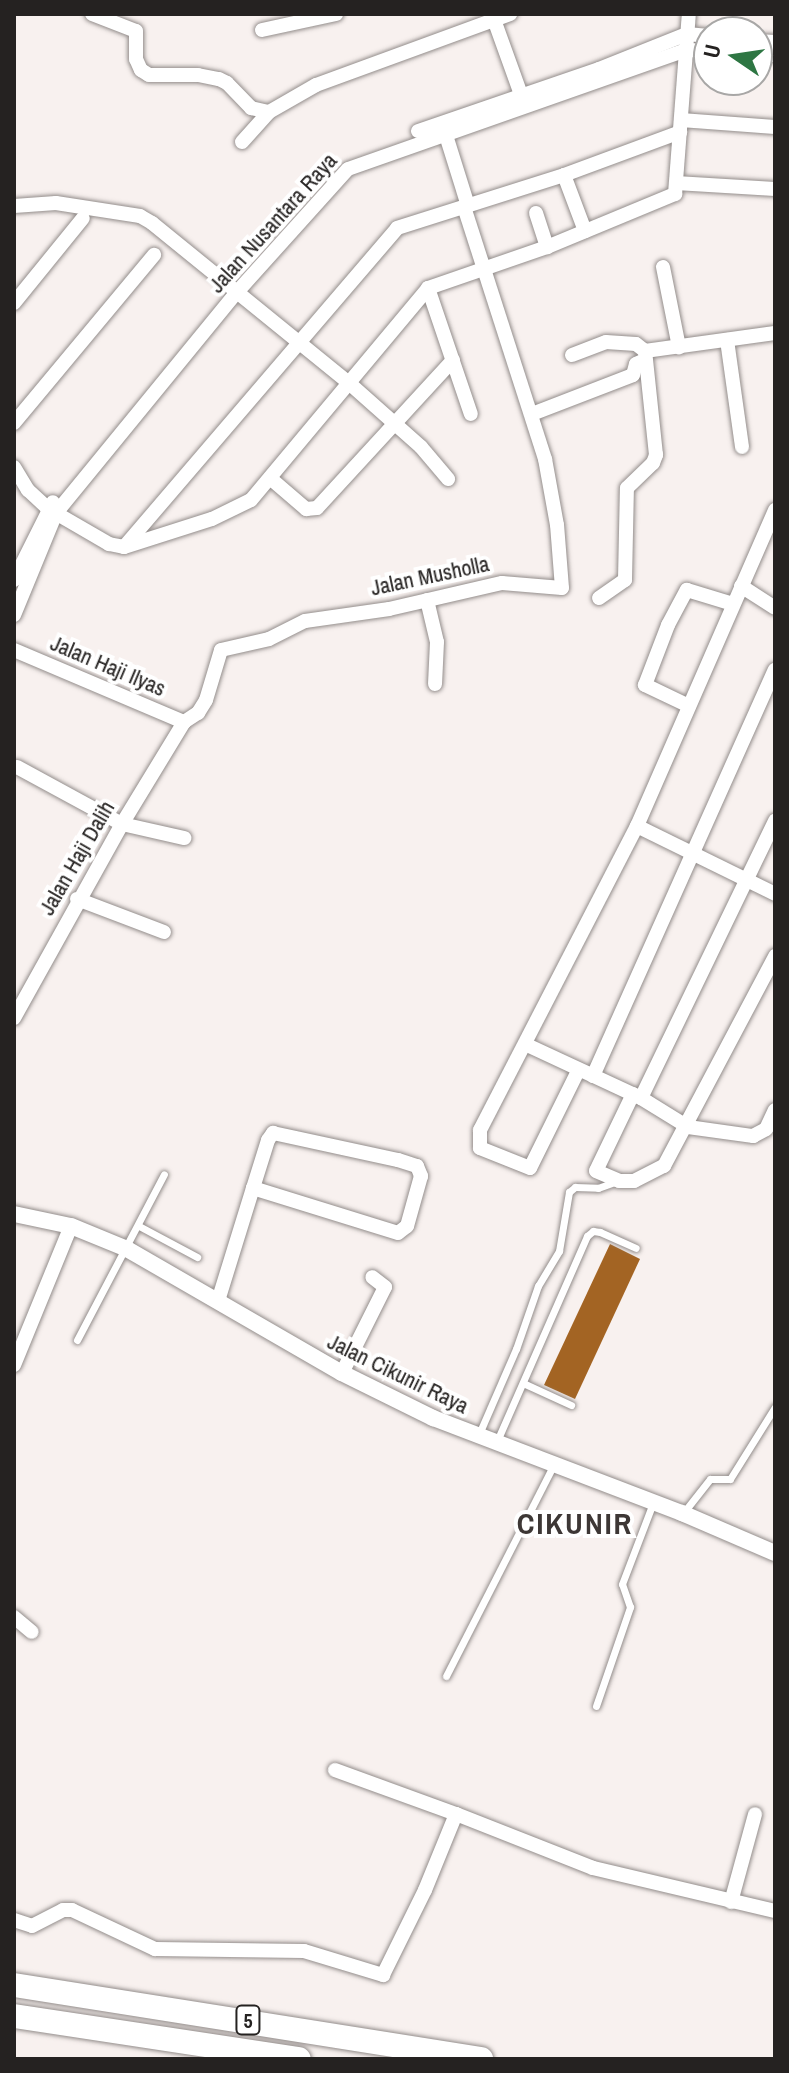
<!DOCTYPE html>
<style>
body{margin:0}
#map{position:relative;width:789px;height:2073px;overflow:hidden;background:#f8f1ef;font-family:"Archivo Narrow",sans-serif}
div>[style]{position:absolute}
[style*='--x']{left:calc(var(--x)*1px);top:calc(var(--y)*1px);width:calc(var(--w)*1px);rotate:calc(var(--a)*1deg)}
.building>*{inset:0;background:#a36423}
.roads{filter:drop-shadow(0 0 2px #938d8b) drop-shadow(0 0 2px #938d8b)}
.service>*{height:7px;margin:-3.5px;padding:0 3.5px;transform-origin:3.5px;border-radius:3.5px;background:#fff}
.minor>*{height:14px;margin:-7px;padding:0 7px;transform-origin:7px;border-radius:7px;background:#fff}
.tertiary>*{height:16px;margin:-8px;padding:0 8px;transform-origin:8px;border-radius:8px;background:#fff}
.motorway>*{height:24px;margin:-12px;padding:0 12px;transform-origin:12px;border-radius:12px;background:#fff}
span{translate:-50% -50%;white-space:nowrap;text-align:center;line-height:1.15;-webkit-text-stroke:8px #fff;paint-order:stroke}
.shield-label span{padding:2px 6px;background:#fff;border:2px solid;border-radius:6px;-webkit-text-stroke-width:0}
.shield-label{font-size:20px;color:#252221;font-weight:700}
.street-label{font-size:22px;color:#252221}
.district-label{font-size:30px;color:#3d3735;font-weight:700;letter-spacing:2px}
.frame{position:absolute;inset:0;border:16px solid #252221;pointer-events:none}
.north{position:absolute;left:693px;top:16px;width:80px;height:80px;box-sizing:border-box;background:#fff;border:2px solid #a8a7a6;border-radius:50%;rotate:283deg;font-size:22px;font-weight:700;line-height:32px;text-align:center;color:#252221}
.north::after{content:'';display:block;margin:auto;width:28px;height:36px;background:#2e7643;clip-path:polygon(50% 0,100% 100%,50% 72%,0 100%)}
</style>
<div id="map">
<div class="building">
<div style="clip-path:polygon(610px 1244px,640px 1259px,575px 1399px,544px 1385px)"></div>
</div>
<div class="roads">
<div class="service">
<div style="--x:139;--y:1226;--w:66;--a:28.1"></div>
<div style="--x:77;--y:1340;--w:187;--a:-62.3"></div>
<div style="--x:523;--y:1383;--w:53;--a:24.6"></div>
<div style="--x:479;--y:1434;--w:93;--a:-66.5"></div>
<div style="--x:516;--y:1349;--w:67;--a:-70.8"></div>
<div style="--x:538;--y:1286;--w:41;--a:-59"></div>
<div style="--x:559;--y:1251;--w:60;--a:-80.4"></div>
<div style="--x:569;--y:1192;--w:8;--a:-40"></div>
<div style="--x:575;--y:1187;--w:23;--a:2"></div>
<div style="--x:598;--y:1188;--w:20;--a:-20"></div>
<div style="--x:497;--y:1441;--w:224;--a:-66.3"></div>
<div style="--x:587;--y:1236;--w:8;--a:-40"></div>
<div style="--x:593;--y:1231;--w:7;--a:8"></div>
<div style="--x:600;--y:1232;--w:39;--a:24"></div>
<div style="--x:684;--y:1512;--w:42;--a:-51.8"></div>
<div style="--x:710;--y:1479;--w:20;--a:0"></div>
<div style="--x:730;--y:1479;--w:85;--a:-58"></div>
<div style="--x:446;--y:1676;--w:236;--a:-63"></div>
<div style="--x:596;--y:1706;--w:105;--a:-71"></div>
<div style="--x:630;--y:1607;--w:24;--a:-109"></div>
<div style="--x:622;--y:1584;--w:87;--a:-69.1"></div>
</div>
<div class="minor">
<div style="--x:92;--y:14;--w:47;--a:21.1"></div>
<div style="--x:136;--y:31;--w:28;--a:90"></div>
<div style="--x:136;--y:59;--w:12;--a:66"></div>
<div style="--x:141;--y:70;--w:9;--a:32"></div>
<div style="--x:149;--y:75;--w:49;--a:0"></div>
<div style="--x:198;--y:75;--w:21;--a:11"></div>
<div style="--x:219;--y:79;--w:9;--a:27"></div>
<div style="--x:227;--y:83;--w:35;--a:46"></div>
<div style="--x:251;--y:108;--w:18;--a:13"></div>
<div style="--x:492;--y:14;--w:91;--a:70.2"></div>
<div style="--x:262;--y:30;--w:76;--a:-12.2"></div>
<div style="--x:757;--y:41;--w:18;--a:3"></div>
<div style="--x:757;--y:54;--w:18;--a:3"></div>
<div style="--x:681;--y:120;--w:94;--a:4.3"></div>
<div style="--x:418;--y:131;--w:191;--a:-18.9"></div>
<div style="--x:599;--y:69;--w:95;--a:-21.7"></div>
<div style="--x:687;--y:34;--w:22;--a:5"></div>
<div style="--x:445;--y:132;--w:77;--a:72.7"></div>
<div style="--x:242;--y:142;--w:40;--a:-48"></div>
<div style="--x:269;--y:112;--w:54;--a:-29.9"></div>
<div style="--x:316;--y:85;--w:207;--a:-20.1"></div>
<div style="--x:564;--y:175;--w:60;--a:69.4"></div>
<div style="--x:676;--y:183;--w:99;--a:3.5"></div>
<div style="--x:14;--y:206;--w:42;--a:-4.1"></div>
<div style="--x:56;--y:203;--w:85;--a:8.8"></div>
<div style="--x:140;--y:216;--w:14;--a:30"></div>
<div style="--x:152;--y:223;--w:254;--a:39.1"></div>
<div style="--x:349;--y:383;--w:96;--a:41.6"></div>
<div style="--x:421;--y:447;--w:42;--a:49.8"></div>
<div style="--x:536;--y:213;--w:36;--a:72"></div>
<div style="--x:663;--y:267;--w:82;--a:78.7"></div>
<div style="--x:428;--y:288;--w:133;--a:71.2"></div>
<div style="--x:14;--y:303;--w:109;--a:-50.9"></div>
<div style="--x:727;--y:340;--w:108;--a:82"></div>
<div style="--x:572;--y:355;--w:36;--a:-21"></div>
<div style="--x:606;--y:342;--w:30;--a:4"></div>
<div style="--x:636;--y:344;--w:11;--a:38"></div>
<div style="--x:645;--y:351;--w:131;--a:-7.9"></div>
<div style="--x:532;--y:414;--w:108;--a:-21.1"></div>
<div style="--x:633;--y:375;--w:11;--a:-75"></div>
<div style="--x:636;--y:364;--w:10;--a:-24"></div>
<div style="--x:14;--y:423;--w:219;--a:-50.2"></div>
<div style="--x:14;--y:467;--w:27;--a:59"></div>
<div style="--x:28;--y:490;--w:26;--a:43"></div>
<div style="--x:47;--y:508;--w:72;--a:30.1"></div>
<div style="--x:109;--y:544;--w:15;--a:11"></div>
<div style="--x:124;--y:547;--w:92;--a:-17.7"></div>
<div style="--x:212;--y:519;--w:43;--a:-26"></div>
<div style="--x:251;--y:500;--w:276;--a:-50.1"></div>
<div style="--x:428;--y:288;--w:126;--a:-19"></div>
<div style="--x:547;--y:247;--w:139;--a:-22.5"></div>
<div style="--x:675;--y:194;--w:181;--a:-85.6"></div>
<div style="--x:270;--y:478;--w:48;--a:40.7"></div>
<div style="--x:306;--y:509;--w:11;--a:-5"></div>
<div style="--x:317;--y:508;--w:201;--a:-47.4"></div>
<div style="--x:124;--y:547;--w:420;--a:-49.4"></div>
<div style="--x:397;--y:228;--w:175;--a:-17.6"></div>
<div style="--x:564;--y:175;--w:124;--a:-20.3"></div>
<div style="--x:14;--y:580;--w:87;--a:-63.4"></div>
<div style="--x:741;--y:586;--w:40;--a:32.9"></div>
<div style="--x:599;--y:598;--w:32;--a:-35"></div>
<div style="--x:625;--y:580;--w:92;--a:-88.8"></div>
<div style="--x:627;--y:488;--w:36;--a:-44"></div>
<div style="--x:653;--y:463;--w:9;--a:-69"></div>
<div style="--x:656;--y:455;--w:105;--a:-96"></div>
<div style="--x:427;--y:600;--w:43;--a:76.6"></div>
<div style="--x:437;--y:642;--w:42;--a:92.7"></div>
<div style="--x:14;--y:615;--w:110;--a:-67.6"></div>
<div style="--x:56;--y:513;--w:287;--a:-50.7"></div>
<div style="--x:238;--y:291;--w:164;--a:-48"></div>
<div style="--x:348;--y:169;--w:358;--a:-19.4"></div>
<div style="--x:686;--y:50;--w:23;--a:2"></div>
<div style="--x:14;--y:650;--w:185;--a:23"></div>
<div style="--x:689;--y:706;--w:49;--a:-154.5"></div>
<div style="--x:645;--y:685;--w:64;--a:-69"></div>
<div style="--x:668;--y:625;--w:40;--a:-62"></div>
<div style="--x:687;--y:590;--w:48;--a:16.9"></div>
<div style="--x:17;--y:767;--w:119;--a:28.5"></div>
<div style="--x:122;--y:824;--w:64;--a:12.7"></div>
<div style="--x:637;--y:826;--w:154;--a:26.2"></div>
<div style="--x:77;--y:899;--w:93;--a:20.8"></div>
<div style="--x:14;--y:1018;--w:222;--a:-60.9"></div>
<div style="--x:122;--y:824;--w:119;--a:-58.7"></div>
<div style="--x:184;--y:722;--w:17;--a:-33"></div>
<div style="--x:198;--y:713;--w:15;--a:-58"></div>
<div style="--x:206;--y:700;--w:52;--a:-73.3"></div>
<div style="--x:221;--y:650;--w:49;--a:-12.9"></div>
<div style="--x:269;--y:639;--w:40;--a:-26.6"></div>
<div style="--x:305;--y:621;--w:85;--a:-8.1"></div>
<div style="--x:389;--y:609;--w:116;--a:-13"></div>
<div style="--x:502;--y:583;--w:60;--a:4.8"></div>
<div style="--x:562;--y:588;--w:63;--a:-94.5"></div>
<div style="--x:557;--y:525;--w:67;--a:-100.3"></div>
<div style="--x:545;--y:459;--w:265;--a:-107.8"></div>
<div style="--x:527;--y:1045;--w:126;--a:24.9"></div>
<div style="--x:641;--y:1098;--w:55;--a:31.7"></div>
<div style="--x:688;--y:1127;--w:66;--a:7.9"></div>
<div style="--x:753;--y:1136;--w:15;--a:-28"></div>
<div style="--x:766;--y:1129;--w:21;--a:-65"></div>
<div style="--x:578;--y:1071;--w:108;--a:116.3"></div>
<div style="--x:530;--y:1168;--w:54;--a:-158.2"></div>
<div style="--x:480;--y:1148;--w:18;--a:-90"></div>
<div style="--x:480;--y:1130;--w:342;--a:-62.7"></div>
<div style="--x:637;--y:826;--w:345;--a:-66.4"></div>
<div style="--x:593;--y:1076;--w:445;--a:-65.9"></div>
<div style="--x:633;--y:1094;--w:85;--a:115.7"></div>
<div style="--x:596;--y:1171;--w:25;--a:23"></div>
<div style="--x:619;--y:1181;--w:15;--a:0"></div>
<div style="--x:634;--y:1181;--w:34;--a:-27"></div>
<div style="--x:664;--y:1166;--w:238;--a:-62.1"></div>
<div style="--x:641;--y:1098;--w:308;--a:-64.2"></div>
<div style="--x:218;--y:1301;--w:118;--a:-72.8"></div>
<div style="--x:253;--y:1188;--w:50;--a:-72.6"></div>
<div style="--x:268;--y:1140;--w:9;--a:-54"></div>
<div style="--x:273;--y:1133;--w:128;--a:12.2"></div>
<div style="--x:398;--y:1160;--w:20;--a:18"></div>
<div style="--x:417;--y:1166;--w:11;--a:68"></div>
<div style="--x:421;--y:1176;--w:52;--a:105.6"></div>
<div style="--x:407;--y:1226;--w:11;--a:142"></div>
<div style="--x:398;--y:1233;--w:152;--a:-162.8"></div>
<div style="--x:14;--y:1365;--w:150;--a:-67.7"></div>
<div style="--x:342;--y:1373;--w:96;--a:-63.4"></div>
<div style="--x:385;--y:1287;--w:16;--a:-142"></div>
<div style="--x:14;--y:1617;--w:23;--a:40"></div>
<div style="--x:335;--y:1770;--w:129;--a:20"></div>
<div style="--x:731;--y:1902;--w:91;--a:-74.7"></div>
<div style="--x:14;--y:1920;--w:19;--a:18"></div>
<div style="--x:32;--y:1926;--w:35;--a:-27"></div>
<div style="--x:63;--y:1910;--w:9;--a:0"></div>
<div style="--x:72;--y:1910;--w:92;--a:25.2"></div>
<div style="--x:155;--y:1949;--w:149;--a:0.8"></div>
<div style="--x:304;--y:1951;--w:83;--a:16.9"></div>
<div style="--x:383;--y:1975;--w:95;--a:-63.7"></div>
<div style="--x:425;--y:1890;--w:82;--a:-67.8"></div>
<div style="--x:456;--y:1814;--w:147;--a:21.5"></div>
<div style="--x:593;--y:1868;--w:187;--a:13.3"></div>
</div>
<div class="tertiary">
<div style="--x:14;--y:1214;--w:58;--a:11.9"></div>
<div style="--x:71;--y:1226;--w:61;--a:22.3"></div>
<div style="--x:127;--y:1249;--w:248;--a:30"></div>
<div style="--x:342;--y:1373;--w:102;--a:26.3"></div>
<div style="--x:433;--y:1418;--w:267;--a:20.9"></div>
<div style="--x:682;--y:1513;--w:101;--a:23.3"></div>
</div>
<div class="motorway">
<div style="--x:14;--y:1985;--w:473;--a:9"></div>
<div style="--x:14;--y:2016;--w:288;--a:8.6"></div>
</div>
</div>
<div class="shield-label">
<span style="left:248px;top:2020px">5</span>
</div>
<div class="street-label">
<span style="left:273px;top:223px;rotate:-48deg">Jalan Nusantara Raya</span>
<span style="left:430px;top:576px;rotate:-12deg">Jalan Musholla</span>
<span style="left:108px;top:666px;rotate:23deg">Jalan Haji Ilyas</span>
<span style="left:77px;top:858px;rotate:-60deg">Jalan Haji Dalih</span>
<span style="left:398px;top:1374px;rotate:26deg">Jalan Cikunir Raya</span>
</div>
<div class="district-label">
<span style="left:575px;top:1523px">CIKUNIR</span>
</div>
<div class="frame"></div>
<div class="north">U</div>
</div>
